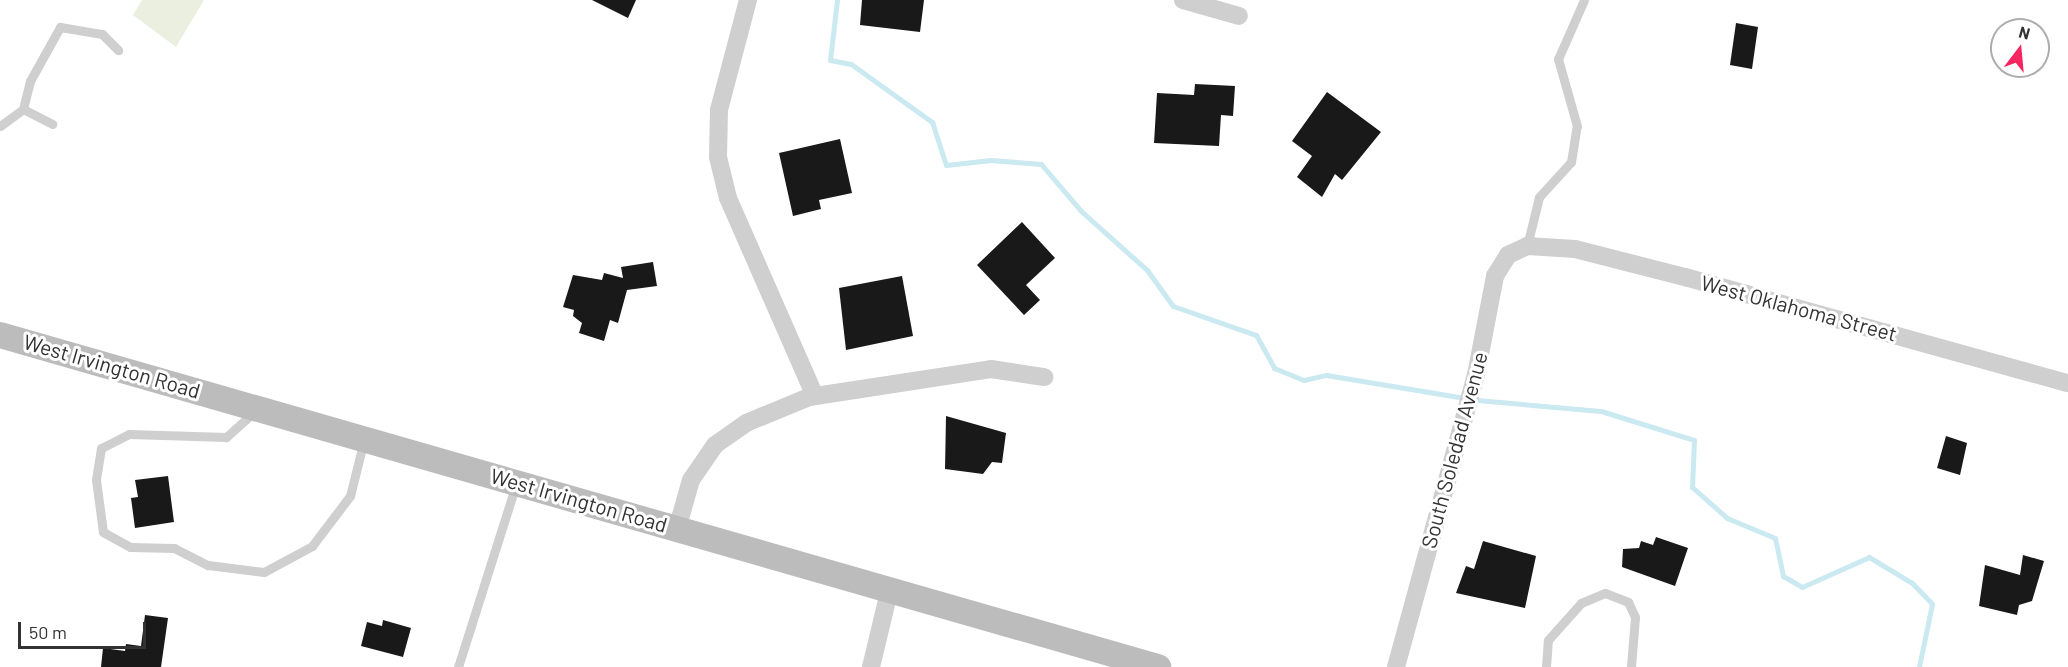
<!DOCTYPE html>
<style>
body{margin:0}
#map{position:relative;width:2068px;height:667px;overflow:hidden;background:#fff;font-family:Barlow,sans-serif}
div>[style]{position:absolute}
[style*='--x']{left:calc(var(--x)*1px);top:calc(var(--y)*1px);width:calc(var(--w)*1px);rotate:calc(var(--a)*1deg)}
.green>*{inset:0;background:#ebefdf}
.stream>*{height:5px;margin:-2.5px;padding:0 2.5px;transform-origin:2.5px;border-radius:2.5px;background:#cae9f0}
.building>*{inset:0;background:#191919}
.lane>*{height:9px;margin:-4.5px;padding:0 4.5px;transform-origin:4.5px;border-radius:4.5px;background:#cfcfcf}
.street>*{height:18px;margin:-9px;padding:0 9px;transform-origin:9px;border-radius:9px;background:#cfcfcf}
.secondary>*{height:26px;margin:-13px;padding:0 13px;transform-origin:13px;border-radius:13px;background:#bcbcbc}
span{translate:-50% -50%;white-space:nowrap;text-align:center;line-height:1.15;-webkit-text-stroke:6px #fff;paint-order:stroke}
.street-label{font-size:21px;color:#323232}
.north{position:absolute;left:1990px;top:18px;width:60px;height:60px;box-sizing:border-box;background:#fff;border:2px solid #adadad;border-radius:50%;rotate:16deg;font-size:16px;font-weight:700;line-height:24px;text-align:center;color:#323232}
.north::after{content:'';display:block;margin:auto;width:21px;height:27px;background:#f62660;clip-path:polygon(50% 0,100% 100%,50% 72%,0 100%)}
.scale{position:absolute;left:18px;top:622px;width:128px;height:27px;box-sizing:border-box;border:3px solid #323232;border-top:0;padding-left:8px;font-size:18px;line-height:21px;white-space:nowrap;color:#323232;-webkit-text-stroke:4px #fff;paint-order:stroke}
</style>
<div id="map">
<div class="green">
<div style="clip-path:polygon(142px 0,204px 0,176px 47px,133px 15px)"></div>
</div>
<div class="stream">
<div style="--x:837;--y:0;--w:60;--a:96.7"></div>
<div style="--x:830;--y:60;--w:21;--a:11"></div>
<div style="--x:851;--y:64;--w:100;--a:35.6"></div>
<div style="--x:932;--y:122;--w:45;--a:72"></div>
<div style="--x:946;--y:165;--w:45;--a:-6.3"></div>
<div style="--x:991;--y:160;--w:50;--a:4.6"></div>
<div style="--x:1041;--y:164;--w:62;--a:49.6"></div>
<div style="--x:1081;--y:211;--w:89;--a:41.8"></div>
<div style="--x:1147;--y:270;--w:44;--a:54.2"></div>
<div style="--x:1173;--y:306;--w:88;--a:19.3"></div>
<div style="--x:1256;--y:335;--w:38;--a:61"></div>
<div style="--x:1274;--y:368;--w:32;--a:22"></div>
<div style="--x:1304;--y:380;--w:23;--a:-13"></div>
<div style="--x:1326;--y:375;--w:153;--a:9.4"></div>
<div style="--x:1477;--y:400;--w:124;--a:5.1"></div>
<div style="--x:1601;--y:411;--w:97;--a:17.3"></div>
<div style="--x:1694;--y:440;--w:47;--a:92.4"></div>
<div style="--x:1692;--y:487;--w:47;--a:41.5"></div>
<div style="--x:1727;--y:518;--w:52;--a:22.6"></div>
<div style="--x:1775;--y:538;--w:39;--a:78"></div>
<div style="--x:1783;--y:576;--w:22;--a:30"></div>
<div style="--x:1802;--y:587;--w:73;--a:-24.1"></div>
<div style="--x:1869;--y:557;--w:50;--a:31.2"></div>
<div style="--x:1912;--y:583;--w:29;--a:46"></div>
<div style="--x:1932;--y:604;--w:64;--a:101.7"></div>
</div>
<div class="building">
<div style="clip-path:polygon(592px 0,636px 0,628px 18px)"></div>
<div style="clip-path:polygon(862px 0,924px 0,920px 32px,860px 25px)"></div>
<div style="clip-path:polygon(1736px 23px,1758px 27px,1752px 69px,1730px 65px)"></div>
<div style="clip-path:polygon(1195px 84px,1235px 86px,1233px 116px,1221px 115px,1219px 146px,1154px 143px,1157px 93px,1194px 95px)"></div>
<div style="clip-path:polygon(1327px 92px,1381px 132px,1342px 180px,1335px 174px,1322px 197px,1297px 177px,1312px 156px,1292px 141px)"></div>
<div style="clip-path:polygon(840px 139px,852px 193px,819px 200px,821px 209px,793px 216px,779px 153px)"></div>
<div style="clip-path:polygon(1022px 222px,1055px 258px,1026px 285px,1040px 300px,1024px 315px,977px 265px)"></div>
<div style="clip-path:polygon(653px 262px,657px 286px,627px 290px,618px 323px,610px 320px,604px 341px,579px 333px,582px 323px,573px 316px,574px 310px,563px 307px,573px 275px,602px 280px,604px 273px,623px 278px,621px 267px)"></div>
<div style="clip-path:polygon(902px 276px,913px 336px,846px 350px,839px 288px)"></div>
<div style="clip-path:polygon(946px 416px,1006px 433px,1002px 463px,992px 462px,983px 474px,945px 469px)"></div>
<div style="clip-path:polygon(1946px 436px,1967px 443px,1960px 475px,1937px 468px)"></div>
<div style="clip-path:polygon(168px 476px,174px 522px,135px 528px,131px 498px,138px 497px,135px 480px)"></div>
<div style="clip-path:polygon(1656px 537px,1688px 548px,1675px 586px,1622px 567px,1623px 549px,1639px 548px,1641px 541px,1653px 545px)"></div>
<div style="clip-path:polygon(1483px 541px,1536px 556px,1525px 608px,1456px 593px,1466px 566px,1474px 569px)"></div>
<div style="clip-path:polygon(2023px 555px,2044px 561px,2032px 601px,2019px 605px,2017px 615px,1979px 606px,1985px 565px,2020px 575px)"></div>
<div style="clip-path:polygon(145px 615px,168px 618px,161px 667px,101px 667px,103px 648px,125px 651px,126px 644px,141px 646px)"></div>
<div style="clip-path:polygon(383px 620px,411px 628px,403px 657px,361px 646px,367px 622px,382px 626px)"></div>
</div>
<div class="lane">
<div style="--x:23;--y:109;--w:29;--a:-76"></div>
<div style="--x:30;--y:81;--w:62;--a:-60.9"></div>
<div style="--x:60;--y:27;--w:43;--a:9.5"></div>
<div style="--x:102;--y:34;--w:23;--a:45"></div>
<div style="--x:0;--y:126;--w:29;--a:-36"></div>
<div style="--x:23;--y:109;--w:33;--a:27"></div>
<div style="--x:1527;--y:246;--w:50;--a:-76.2"></div>
<div style="--x:1539;--y:197;--w:47;--a:-47.6"></div>
<div style="--x:1571;--y:162;--w:36;--a:-81"></div>
<div style="--x:1577;--y:126;--w:70;--a:-105.8"></div>
<div style="--x:1558;--y:59;--w:64;--a:-66.2"></div>
<div style="--x:254;--y:412;--w:38;--a:138"></div>
<div style="--x:226;--y:437;--w:97;--a:-178.2"></div>
<div style="--x:129;--y:434;--w:31;--a:153"></div>
<div style="--x:101;--y:448;--w:32;--a:99"></div>
<div style="--x:96;--y:480;--w:52;--a:82.3"></div>
<div style="--x:103;--y:532;--w:31;--a:29"></div>
<div style="--x:130;--y:547;--w:44;--a:1.3"></div>
<div style="--x:174;--y:548;--w:38;--a:27"></div>
<div style="--x:208;--y:565;--w:56;--a:7.1"></div>
<div style="--x:264;--y:572;--w:55;--a:-28.4"></div>
<div style="--x:312;--y:546;--w:63;--a:-52.8"></div>
<div style="--x:350;--y:496;--w:58;--a:-76"></div>
<div style="--x:458;--y:667;--w:192;--a:-72.4"></div>
<div style="--x:1546;--y:667;--w:27;--a:-86"></div>
<div style="--x:1548;--y:640;--w:50;--a:-48.3"></div>
<div style="--x:1581;--y:603;--w:26;--a:-23"></div>
<div style="--x:1605;--y:593;--w:25;--a:21"></div>
<div style="--x:1628;--y:602;--w:17;--a:65"></div>
<div style="--x:1635;--y:617;--w:50;--a:94.6"></div>
</div>
<div class="street">
<div style="--x:748;--y:0;--w:114;--a:104.8"></div>
<div style="--x:719;--y:110;--w:47;--a:91.2"></div>
<div style="--x:718;--y:157;--w:42;--a:76.3"></div>
<div style="--x:728;--y:198;--w:216;--a:66.3"></div>
<div style="--x:1183;--y:0;--w:58;--a:15.9"></div>
<div style="--x:677;--y:529;--w:51;--a:-74.1"></div>
<div style="--x:691;--y:480;--w:42;--a:-55.6"></div>
<div style="--x:715;--y:445;--w:38;--a:-35"></div>
<div style="--x:746;--y:423;--w:68;--a:-22.4"></div>
<div style="--x:809;--y:397;--w:184;--a:-8.7"></div>
<div style="--x:991;--y:369;--w:54;--a:8.6"></div>
<div style="--x:871;--y:667;--w:77;--a:-76.5"></div>
<div style="--x:1396;--y:667;--w:303;--a:-74.7"></div>
<div style="--x:1476;--y:375;--w:101;--a:-79.1"></div>
<div style="--x:1495;--y:276;--w:25;--a:-58"></div>
<div style="--x:1508;--y:255;--w:21;--a:-25"></div>
<div style="--x:1527;--y:246;--w:48;--a:3.6"></div>
<div style="--x:1575;--y:249;--w:114;--a:14.3"></div>
<div style="--x:1685;--y:277;--w:397;--a:15.5"></div>
</div>
<div class="secondary">
<div style="--x:0;--y:335;--w:1205;--a:16"></div>
</div>
<div class="street-label">
<span style="left:1799px;top:308px;rotate:15deg">West Oklahoma Street</span>
<span style="left:112px;top:366px;rotate:16deg">West Irvington Road</span>
<span style="left:1454px;top:450px;rotate:-75deg">South Soledad Avenue</span>
<span style="left:579px;top:500px;rotate:16deg">West Irvington Road</span>
</div>
<div class="north">N</div>
<div class="scale">50 m</div>
</div>
